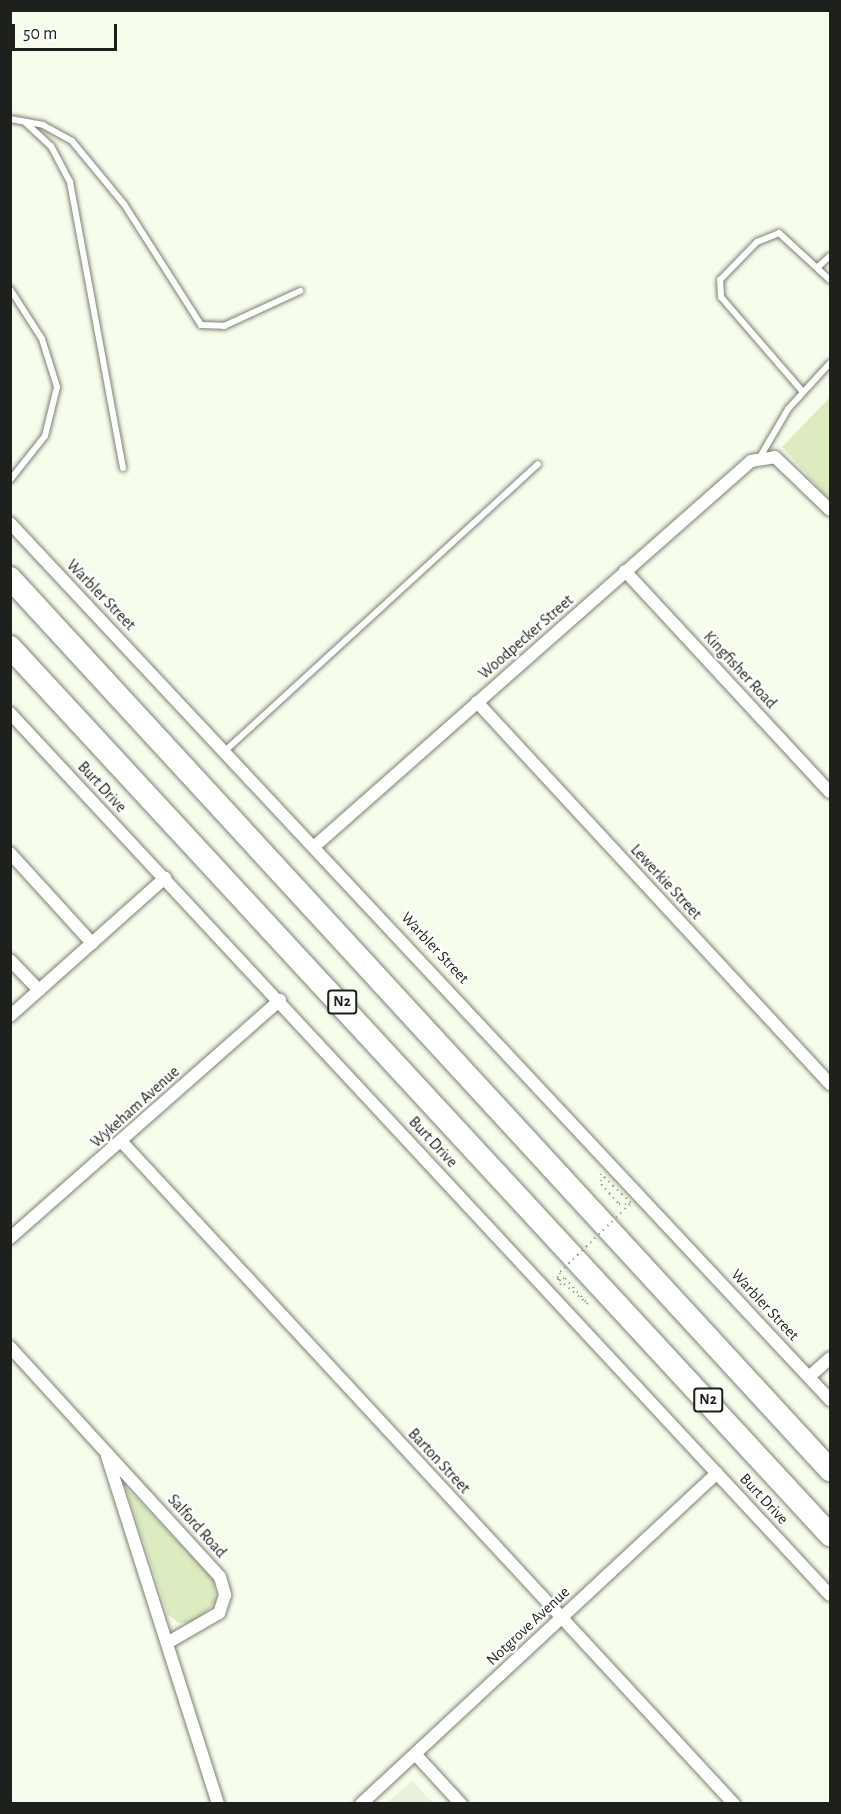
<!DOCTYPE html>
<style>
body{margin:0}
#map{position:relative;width:841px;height:1814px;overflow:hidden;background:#f7fded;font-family:"Alegreya Sans",sans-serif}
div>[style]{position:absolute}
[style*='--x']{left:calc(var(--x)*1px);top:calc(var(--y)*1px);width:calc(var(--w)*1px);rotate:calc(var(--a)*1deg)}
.built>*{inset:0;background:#e9f1da}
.green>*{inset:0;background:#dcecc0}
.path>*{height:2px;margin-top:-1px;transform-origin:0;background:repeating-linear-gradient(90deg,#9fa398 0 1.5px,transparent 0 6px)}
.roads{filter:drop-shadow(0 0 2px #7c8173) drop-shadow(0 0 2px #7c8173)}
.lane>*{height:6px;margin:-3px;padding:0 3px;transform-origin:3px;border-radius:3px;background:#fff}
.street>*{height:12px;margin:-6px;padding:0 6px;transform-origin:6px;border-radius:6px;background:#fff}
.highway>*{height:22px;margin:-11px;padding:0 11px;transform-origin:11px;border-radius:11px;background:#fff}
.path-bridge>*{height:2px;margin-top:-1px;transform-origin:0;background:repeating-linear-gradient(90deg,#9fa398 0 1.5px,transparent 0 6px)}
span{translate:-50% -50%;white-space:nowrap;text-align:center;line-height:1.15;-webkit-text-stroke:4.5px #fff;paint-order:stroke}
.shield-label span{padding:2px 4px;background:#fff;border:2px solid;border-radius:4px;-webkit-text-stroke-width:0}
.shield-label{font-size:15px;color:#1e201b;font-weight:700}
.street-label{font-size:16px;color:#1e201b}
.frame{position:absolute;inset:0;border:12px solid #1e201b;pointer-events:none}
.scale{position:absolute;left:12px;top:24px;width:105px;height:27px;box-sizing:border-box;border:3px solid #1e201b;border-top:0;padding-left:8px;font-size:18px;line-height:21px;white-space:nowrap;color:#1e201b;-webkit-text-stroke:4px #fff;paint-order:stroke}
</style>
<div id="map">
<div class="built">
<div style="clip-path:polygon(412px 1781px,433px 1803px,387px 1803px)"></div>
</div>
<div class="green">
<div style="clip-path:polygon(830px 397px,830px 500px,782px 447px)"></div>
<div style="clip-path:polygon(126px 1488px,213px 1578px,216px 1602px,194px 1623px,179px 1623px,168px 1615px)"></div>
</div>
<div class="path">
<div style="--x:619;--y:1204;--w:11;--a:0"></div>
<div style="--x:561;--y:1285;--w:9;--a:-117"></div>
<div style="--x:557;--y:1277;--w:8;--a:7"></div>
</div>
<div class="roads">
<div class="lane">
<div style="--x:10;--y:119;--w:34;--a:10"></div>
<div style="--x:43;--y:125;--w:33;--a:29"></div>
<div style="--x:72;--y:141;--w:82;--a:50.5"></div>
<div style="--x:124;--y:204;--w:143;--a:57.5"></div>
<div style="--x:201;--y:325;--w:23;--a:2"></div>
<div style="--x:224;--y:326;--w:84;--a:-24.7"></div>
<div style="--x:26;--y:123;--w:34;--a:43"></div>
<div style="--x:51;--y:146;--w:41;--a:62.2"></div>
<div style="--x:70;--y:182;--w:291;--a:79.5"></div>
<div style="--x:818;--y:267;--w:16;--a:-43"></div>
<div style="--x:10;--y:289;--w:59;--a:57.4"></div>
<div style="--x:42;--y:339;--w:50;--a:72.6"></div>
<div style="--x:57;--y:387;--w:50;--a:103.8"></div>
<div style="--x:45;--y:436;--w:56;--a:128.5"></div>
<div style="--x:803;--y:392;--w:125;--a:-130.8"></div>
<div style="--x:721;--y:297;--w:17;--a:-93"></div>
<div style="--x:720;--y:280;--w:53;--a:-45.8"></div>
<div style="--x:757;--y:242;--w:24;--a:-22"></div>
<div style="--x:779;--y:233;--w:69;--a:42.7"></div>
<div style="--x:760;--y:457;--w:56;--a:-59.7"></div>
<div style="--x:788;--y:409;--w:62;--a:-47.6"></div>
<div style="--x:226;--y:750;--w:423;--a:-42.5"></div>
</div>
<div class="street">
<div style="--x:10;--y:523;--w:1201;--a:46.92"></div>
<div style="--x:625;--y:571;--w:301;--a:47.2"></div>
<div style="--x:477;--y:702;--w:520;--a:47.26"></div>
<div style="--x:10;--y:713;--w:1204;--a:47.09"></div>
<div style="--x:316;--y:845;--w:580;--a:-41.44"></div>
<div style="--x:751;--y:461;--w:24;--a:-9"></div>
<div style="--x:775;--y:457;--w:76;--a:43.9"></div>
<div style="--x:10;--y:853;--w:122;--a:47.7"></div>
<div style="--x:10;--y:960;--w:42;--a:46"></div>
<div style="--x:10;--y:1016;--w:208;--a:-41.7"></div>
<div style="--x:121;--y:1141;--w:903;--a:47.24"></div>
<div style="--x:10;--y:1238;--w:360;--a:-41.4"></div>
<div style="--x:10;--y:1347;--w:311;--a:47.6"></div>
<div style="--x:220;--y:1577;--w:19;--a:74"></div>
<div style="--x:225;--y:1595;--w:19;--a:108"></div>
<div style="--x:219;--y:1613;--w:60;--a:150"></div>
<div style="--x:809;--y:1377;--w:28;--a:-42"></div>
<div style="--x:107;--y:1456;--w:365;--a:72.3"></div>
<div style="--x:416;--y:1755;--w:67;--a:47.4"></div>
<div style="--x:361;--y:1804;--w:486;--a:-42.9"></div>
</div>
<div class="highway">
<div style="--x:10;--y:578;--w:1212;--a:47.41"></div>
<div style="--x:10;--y:647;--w:1209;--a:47.28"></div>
</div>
</div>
<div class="path-bridge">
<div style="--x:565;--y:1278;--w:35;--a:49"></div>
<div style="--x:588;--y:1304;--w:38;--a:-140"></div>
<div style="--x:559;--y:1280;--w:8;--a:-83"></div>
<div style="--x:560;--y:1272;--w:99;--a:-44.2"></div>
<div style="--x:631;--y:1203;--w:42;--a:-136"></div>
<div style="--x:601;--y:1174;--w:10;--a:90"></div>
<div style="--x:601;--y:1184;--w:27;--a:48"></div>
</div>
<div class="shield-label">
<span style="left:342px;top:1002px">N2</span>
<span style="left:708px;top:1400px">N2</span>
</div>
<div class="street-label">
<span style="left:101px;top:595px;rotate:46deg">Warbler Street</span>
<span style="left:526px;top:637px;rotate:-41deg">Woodpecker Street</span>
<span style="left:740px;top:670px;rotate:47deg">Kingfisher Road</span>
<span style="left:102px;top:787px;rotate:47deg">Burt Drive</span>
<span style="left:666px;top:882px;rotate:47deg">Lewerkie Street</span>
<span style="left:435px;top:948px;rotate:47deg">Warbler Street</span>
<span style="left:135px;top:1107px;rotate:-42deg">Wykeham Avenue</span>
<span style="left:433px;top:1142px;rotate:47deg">Burt Drive</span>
<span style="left:765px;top:1305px;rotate:47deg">Warbler Street</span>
<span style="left:439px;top:1461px;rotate:47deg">Barton Street</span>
<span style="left:764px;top:1499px;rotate:47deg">Burt Drive</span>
<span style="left:197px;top:1526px;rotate:48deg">Salford Road</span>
<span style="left:528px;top:1626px;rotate:-43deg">Notgrove Avenue</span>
</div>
<div class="frame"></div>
<div class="scale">50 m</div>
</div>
